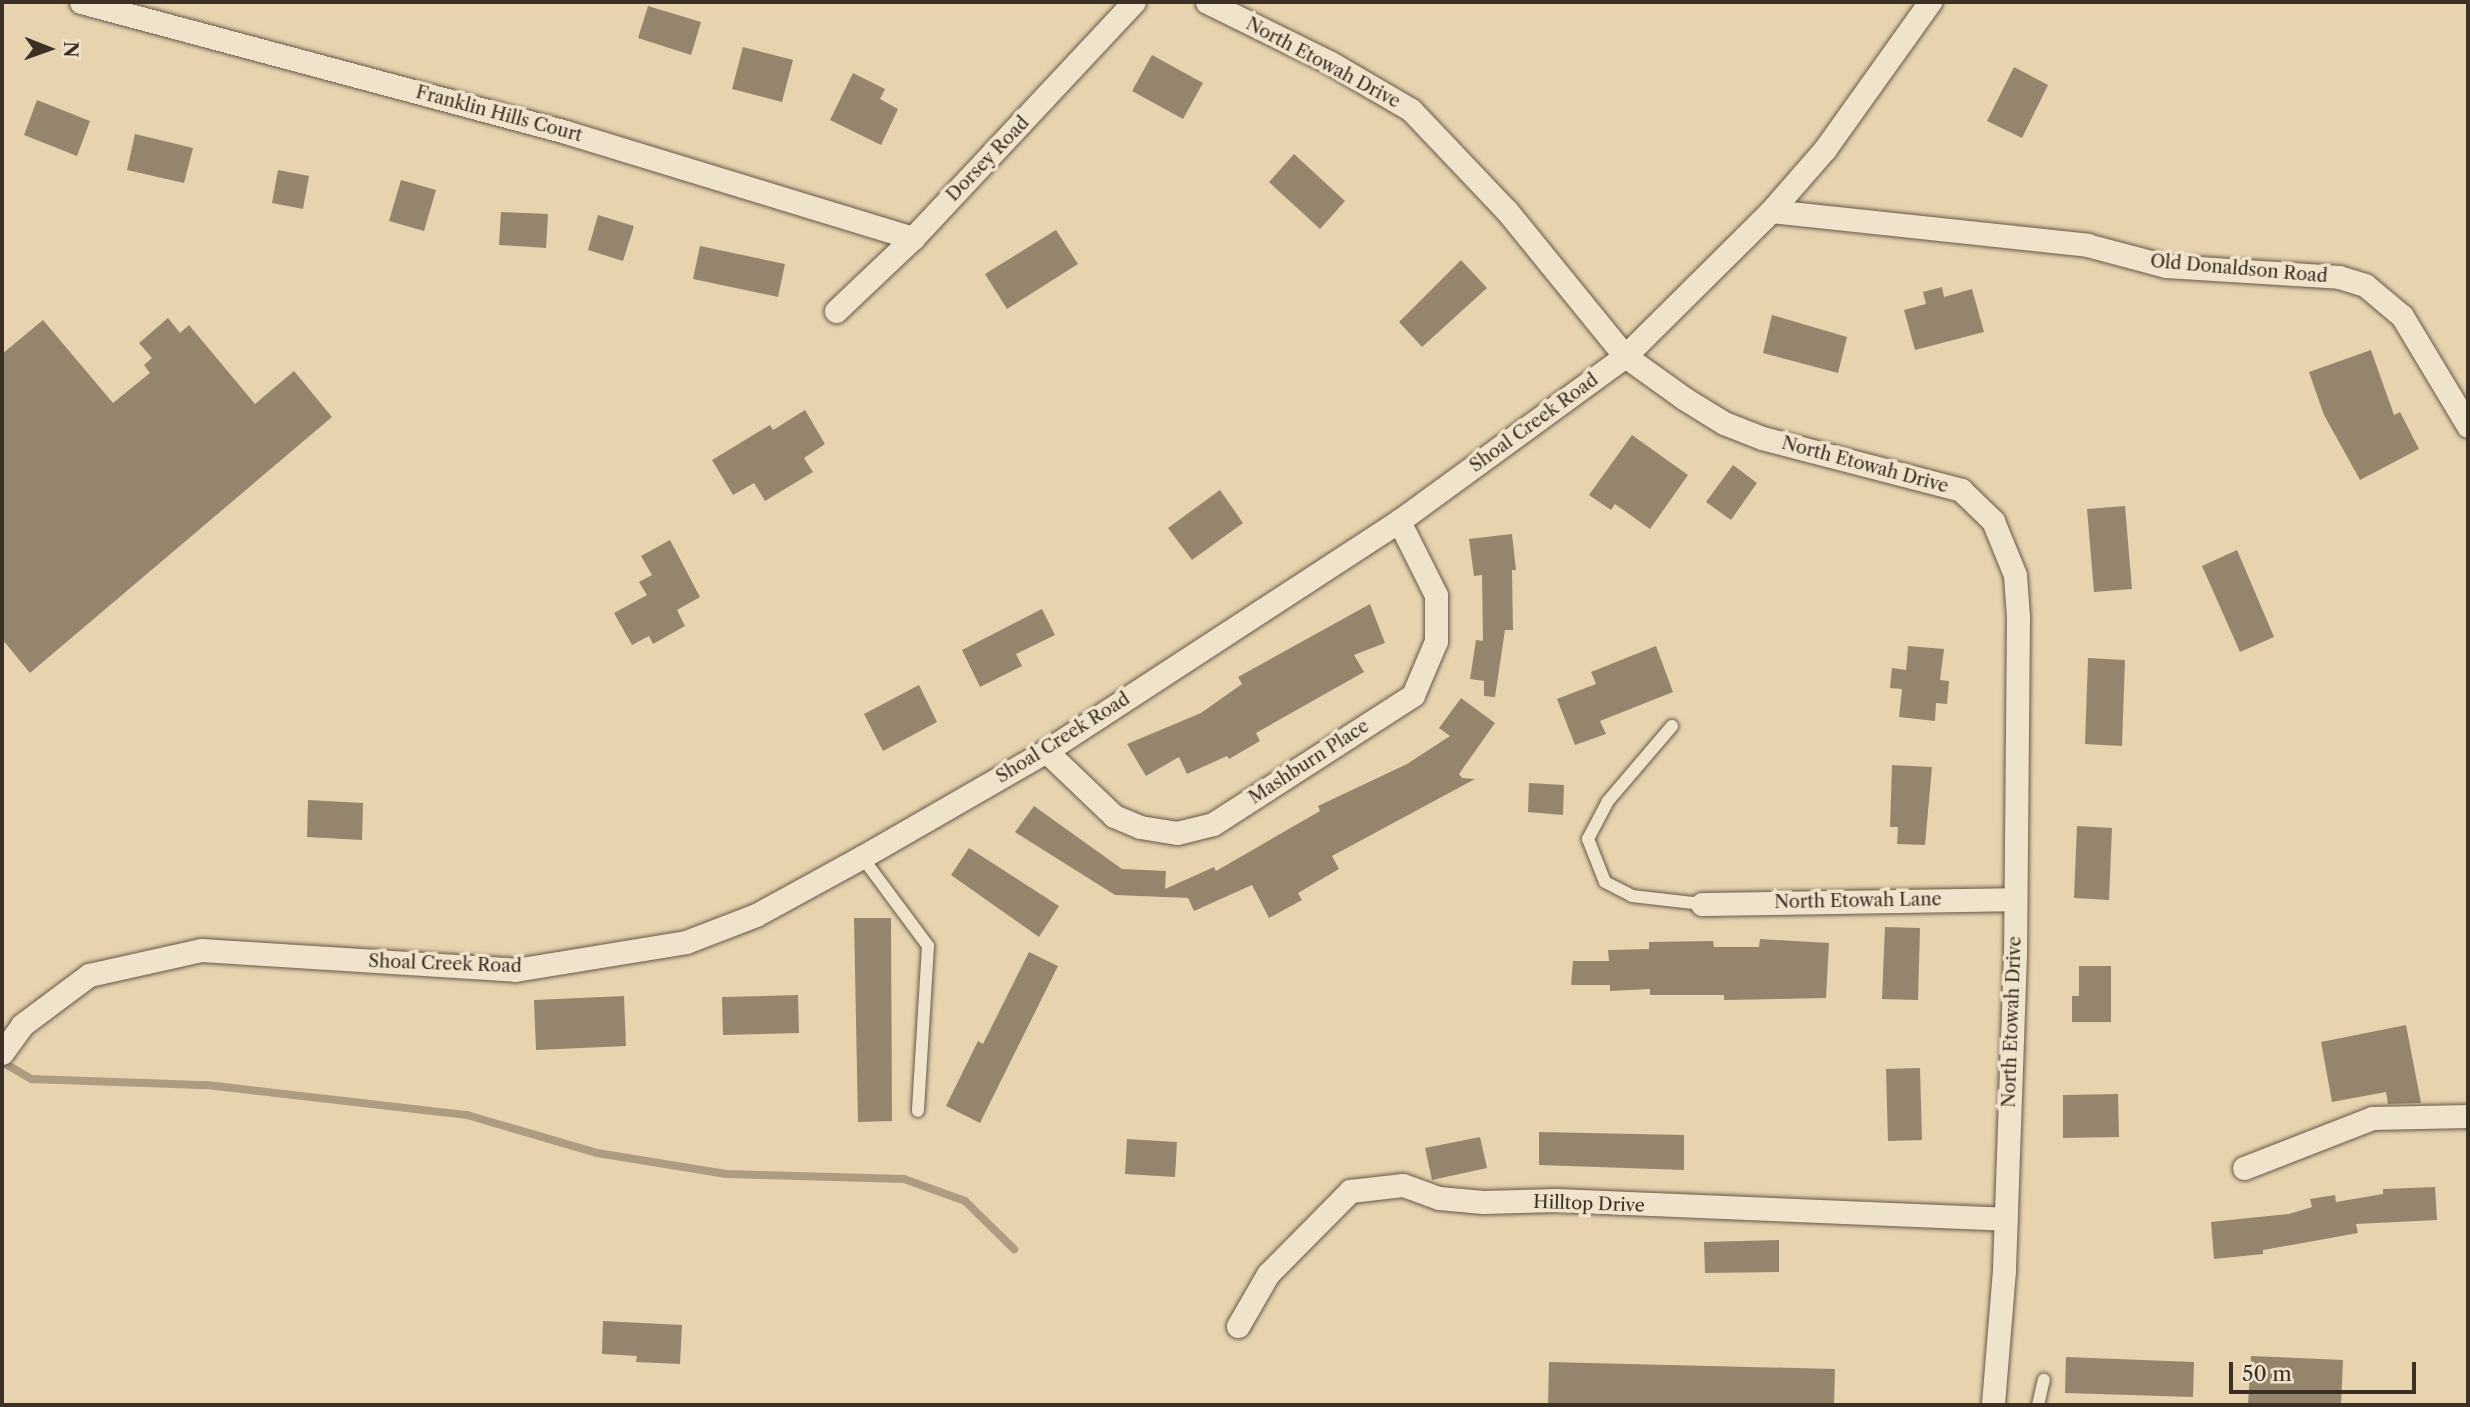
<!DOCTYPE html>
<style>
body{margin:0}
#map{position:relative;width:2470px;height:1407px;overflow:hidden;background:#e7d4af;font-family:"Libre Caslon Text",serif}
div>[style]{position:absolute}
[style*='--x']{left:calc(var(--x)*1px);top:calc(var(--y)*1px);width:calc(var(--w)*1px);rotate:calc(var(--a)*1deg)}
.stream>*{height:8px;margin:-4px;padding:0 4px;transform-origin:4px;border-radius:4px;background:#ad9c80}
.building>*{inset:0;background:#95856d}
.roads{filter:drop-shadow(0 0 2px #675848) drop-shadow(0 0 2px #675848)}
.lane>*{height:12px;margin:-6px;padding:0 6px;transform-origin:6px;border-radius:6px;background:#efe3cb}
.street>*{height:23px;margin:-11.5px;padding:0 11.5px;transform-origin:11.5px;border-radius:11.5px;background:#efe3cb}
span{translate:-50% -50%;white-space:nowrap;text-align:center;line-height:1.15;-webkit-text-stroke:7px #efe3cb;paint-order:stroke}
.street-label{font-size:18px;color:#3c2f26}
.frame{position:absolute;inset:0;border:4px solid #3c2f26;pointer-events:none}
.north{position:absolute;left:14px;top:14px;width:70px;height:70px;-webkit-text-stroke:5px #efe3cb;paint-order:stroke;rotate:91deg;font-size:19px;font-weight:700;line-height:28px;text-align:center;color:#3c2f26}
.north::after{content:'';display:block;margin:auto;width:24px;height:32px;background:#3c2f26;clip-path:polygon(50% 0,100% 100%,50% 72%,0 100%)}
.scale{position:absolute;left:2229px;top:1362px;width:187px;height:32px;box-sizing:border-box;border:4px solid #3c2f26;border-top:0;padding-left:9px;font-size:21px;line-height:24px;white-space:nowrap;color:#3c2f26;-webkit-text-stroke:5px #efe3cb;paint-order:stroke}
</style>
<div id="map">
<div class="stream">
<div style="--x:2;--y:1062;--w:34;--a:30"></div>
<div style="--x:31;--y:1079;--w:176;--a:2"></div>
<div style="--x:207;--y:1085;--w:262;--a:6.6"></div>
<div style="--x:467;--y:1115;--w:135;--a:16.3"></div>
<div style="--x:597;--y:1153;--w:131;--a:9.2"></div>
<div style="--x:726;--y:1174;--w:178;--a:1.6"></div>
<div style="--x:904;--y:1179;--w:65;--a:19.8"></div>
<div style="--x:965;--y:1201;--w:69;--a:44.4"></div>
</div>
<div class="building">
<div style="clip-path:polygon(648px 6px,701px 22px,691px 55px,638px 38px)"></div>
<div style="clip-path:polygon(743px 47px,793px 60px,782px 102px,732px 89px)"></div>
<div style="clip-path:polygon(1152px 55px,1203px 83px,1183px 119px,1132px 91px)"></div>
<div style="clip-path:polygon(2014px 67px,2048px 85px,2022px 138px,1987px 121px)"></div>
<div style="clip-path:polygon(853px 73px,885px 89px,880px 99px,898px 109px,881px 145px,830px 120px)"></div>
<div style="clip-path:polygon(37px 100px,90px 121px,77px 156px,24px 135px)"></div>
<div style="clip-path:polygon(135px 134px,193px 148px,184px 183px,127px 170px)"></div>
<div style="clip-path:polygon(1294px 154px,1345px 201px,1320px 229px,1269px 182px)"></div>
<div style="clip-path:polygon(278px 170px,309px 176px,303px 209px,272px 203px)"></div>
<div style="clip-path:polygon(401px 180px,436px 190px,424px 231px,389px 221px)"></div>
<div style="clip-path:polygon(501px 212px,548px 214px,546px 248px,499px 245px)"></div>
<div style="clip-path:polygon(598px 215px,634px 226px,623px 261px,588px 250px)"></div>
<div style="clip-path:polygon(1056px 230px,1078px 264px,1007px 309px,985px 274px)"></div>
<div style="clip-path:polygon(700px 246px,785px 264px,778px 297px,693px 279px)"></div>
<div style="clip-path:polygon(1461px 260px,1487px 288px,1422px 347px,1399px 322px)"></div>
<div style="clip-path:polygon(1942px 287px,1944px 297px,1972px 289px,1984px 332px,1915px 350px,1904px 310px,1926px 304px,1923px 292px)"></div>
<div style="clip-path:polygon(1772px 315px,1847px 337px,1838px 373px,1763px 353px)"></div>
<div style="clip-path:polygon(168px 318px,180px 333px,189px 325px,255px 404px,294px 371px,332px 417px,30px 673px,2px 639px,2px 354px,43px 320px,113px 403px,150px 373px,144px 365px,152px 358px,139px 343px)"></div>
<div style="clip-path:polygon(2371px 350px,2394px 415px,2400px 412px,2419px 449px,2360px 480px,2324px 415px,2309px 372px)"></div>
<div style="clip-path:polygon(805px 410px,825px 444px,804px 458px,813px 472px,765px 501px,754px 483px,733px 495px,712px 460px,770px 425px,773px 430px)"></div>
<div style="clip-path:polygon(1632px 435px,1688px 475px,1650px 529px,1615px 504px,1611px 510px,1589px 495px)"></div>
<div style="clip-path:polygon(1733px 465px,1757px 483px,1731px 520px,1706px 502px)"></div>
<div style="clip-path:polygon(1220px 490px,1243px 523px,1192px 560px,1168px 528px)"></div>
<div style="clip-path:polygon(2125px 506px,2132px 589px,2094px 592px,2087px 509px)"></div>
<div style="clip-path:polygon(1512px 534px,1516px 570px,1512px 570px,1513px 630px,1505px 630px,1495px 697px,1484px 696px,1484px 681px,1470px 679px,1476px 640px,1483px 641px,1482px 575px,1474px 576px,1469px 539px)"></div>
<div style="clip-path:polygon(670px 540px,700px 597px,677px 610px,685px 626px,653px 644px,649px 636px,632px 645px,614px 613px,647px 595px,639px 582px,652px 575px,641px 556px)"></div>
<div style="clip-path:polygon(2237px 550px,2274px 637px,2240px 652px,2202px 566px)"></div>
<div style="clip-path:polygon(1370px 604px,1385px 643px,1354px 655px,1364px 672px,1256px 733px,1260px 741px,1229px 759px,1227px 756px,1187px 774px,1179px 757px,1146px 776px,1127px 744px,1201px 713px,1242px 684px,1238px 677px)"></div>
<div style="clip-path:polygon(1042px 609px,1055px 635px,1016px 654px,1022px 666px,980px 687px,962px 650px)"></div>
<div style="clip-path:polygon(1656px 646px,1673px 692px,1600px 721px,1606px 734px,1575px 745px,1557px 699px,1596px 684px,1591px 672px)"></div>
<div style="clip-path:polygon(1908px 646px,1944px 649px,1940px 680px,1949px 681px,1947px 704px,1936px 703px,1935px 721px,1899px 717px,1902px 689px,1890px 688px,1892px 668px,1906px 670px)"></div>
<div style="clip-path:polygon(2088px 658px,2125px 660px,2122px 746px,2085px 744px)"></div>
<div style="clip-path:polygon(919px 685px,937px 722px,883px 751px,864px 714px)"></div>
<div style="clip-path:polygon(1461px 698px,1495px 723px,1459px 774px,1462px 778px,1475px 779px,1332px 856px,1339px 869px,1298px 893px,1302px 900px,1269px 918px,1252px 885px,1194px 911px,1188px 898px,1115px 895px,1015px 832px,1034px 806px,1122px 869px,1166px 871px,1165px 889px,1214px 867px,1216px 871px,1320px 811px,1318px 806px,1407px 764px,1450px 736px,1439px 728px)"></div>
<div style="clip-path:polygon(1892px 765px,1932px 767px,1925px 845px,1897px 844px,1898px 827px,1890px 827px)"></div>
<div style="clip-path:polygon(1529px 783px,1564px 785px,1563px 815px,1528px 812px)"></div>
<div style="clip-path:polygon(308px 800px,363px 803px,362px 840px,307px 837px)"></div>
<div style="clip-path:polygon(2077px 826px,2112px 828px,2109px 900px,2074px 898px)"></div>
<div style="clip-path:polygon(969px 848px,1059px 906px,1039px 937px,951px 875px)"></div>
<div style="clip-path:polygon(854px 918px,891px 918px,892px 1121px,858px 1122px)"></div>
<div style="clip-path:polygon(1885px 927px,1920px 928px,1918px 1000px,1882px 999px)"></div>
<div style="clip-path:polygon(1760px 939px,1829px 943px,1826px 998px,1724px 1000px,1724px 995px,1650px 995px,1650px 989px,1610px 991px,1610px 985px,1571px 985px,1573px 961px,1609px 961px,1608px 950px,1649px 949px,1649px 942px,1713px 941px,1714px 947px,1759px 947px)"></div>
<div style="clip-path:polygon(1029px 952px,1058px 966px,980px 1123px,946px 1106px,978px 1041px,983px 1044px)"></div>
<div style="clip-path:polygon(2079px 966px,2111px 966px,2111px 1022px,2072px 1022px,2072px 996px,2079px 996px)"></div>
<div style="clip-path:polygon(798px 995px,799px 1033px,723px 1035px,722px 997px)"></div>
<div style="clip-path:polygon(624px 996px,626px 1046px,536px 1050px,534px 1000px)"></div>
<div style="clip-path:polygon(2406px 1025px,2421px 1103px,2388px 1104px,2386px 1092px,2332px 1102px,2321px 1042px)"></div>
<div style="clip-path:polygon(1920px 1068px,1922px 1140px,1888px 1141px,1886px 1069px)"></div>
<div style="clip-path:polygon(2118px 1094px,2119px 1137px,2063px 1138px,2063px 1095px)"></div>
<div style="clip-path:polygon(1539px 1132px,1684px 1135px,1684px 1170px,1539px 1165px)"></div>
<div style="clip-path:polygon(1480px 1137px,1487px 1168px,1432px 1180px,1425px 1148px)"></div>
<div style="clip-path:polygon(1127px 1139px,1177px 1142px,1175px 1177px,1125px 1174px)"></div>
<div style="clip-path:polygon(2435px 1187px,2437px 1220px,2356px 1224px,2358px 1233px,2263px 1250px,2263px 1254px,2214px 1259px,2211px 1222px,2289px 1214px,2312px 1207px,2310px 1199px,2335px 1195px,2336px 1202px,2383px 1194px,2383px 1189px)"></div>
<div style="clip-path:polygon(1779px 1240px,1779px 1272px,1705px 1273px,1704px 1242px)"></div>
<div style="clip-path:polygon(603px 1321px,682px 1325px,680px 1364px,636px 1362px,637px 1356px,602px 1354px)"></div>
<div style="clip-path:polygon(2251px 1356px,2343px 1360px,2341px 1405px,2248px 1404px)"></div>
<div style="clip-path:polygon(2066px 1357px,2194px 1362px,2193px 1397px,2065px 1393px)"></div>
<div style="clip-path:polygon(1549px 1362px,1835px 1369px,1834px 1405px,1548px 1405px)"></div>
</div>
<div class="roads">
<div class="lane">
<div style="--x:1672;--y:726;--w:99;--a:130.5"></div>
<div style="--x:1608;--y:801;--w:43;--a:117.8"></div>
<div style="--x:1588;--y:839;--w:46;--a:68.4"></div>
<div style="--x:1605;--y:882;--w:30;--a:27"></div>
<div style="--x:1632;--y:896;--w:70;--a:6.5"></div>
<div style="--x:862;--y:857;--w:111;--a:53.4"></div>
<div style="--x:928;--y:946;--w:165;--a:93.5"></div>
<div style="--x:2038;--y:1405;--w:26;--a:-77"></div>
</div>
<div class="street">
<div style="--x:81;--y:2;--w:502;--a:15"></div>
<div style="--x:566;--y:132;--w:363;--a:17"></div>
<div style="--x:1207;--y:2;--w:136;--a:26.2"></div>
<div style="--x:1329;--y:62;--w:95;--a:30.3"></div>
<div style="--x:1411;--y:110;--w:139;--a:46.5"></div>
<div style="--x:1507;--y:211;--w:187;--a:50.9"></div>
<div style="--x:1625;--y:356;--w:74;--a:35.6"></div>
<div style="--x:1685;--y:399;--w:46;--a:31.6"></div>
<div style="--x:1724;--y:423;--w:41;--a:21.5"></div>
<div style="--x:1762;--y:438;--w:206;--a:14.6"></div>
<div style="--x:1961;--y:490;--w:45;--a:44.1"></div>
<div style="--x:1993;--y:521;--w:58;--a:67.8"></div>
<div style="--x:2015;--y:575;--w:42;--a:85.9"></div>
<div style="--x:2018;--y:617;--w:337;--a:90.5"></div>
<div style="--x:2015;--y:954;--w:316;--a:92"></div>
<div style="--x:2004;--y:1270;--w:135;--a:94.7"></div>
<div style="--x:1771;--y:211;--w:318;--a:6.1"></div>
<div style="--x:2087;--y:245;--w:82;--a:14.9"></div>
<div style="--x:2166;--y:266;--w:173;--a:3.6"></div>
<div style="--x:2339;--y:277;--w:27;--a:17"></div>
<div style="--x:2365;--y:285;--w:48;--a:40"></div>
<div style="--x:2402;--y:316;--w:128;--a:59"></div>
<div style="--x:836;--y:311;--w:106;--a:-43.5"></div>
<div style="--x:913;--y:238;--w:323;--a:-46.9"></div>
<div style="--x:1046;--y:751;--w:94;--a:43.7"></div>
<div style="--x:1114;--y:816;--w:28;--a:23"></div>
<div style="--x:1140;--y:827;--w:37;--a:9"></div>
<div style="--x:1177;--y:833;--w:37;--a:-14"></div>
<div style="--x:1213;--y:824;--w:238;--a:-32.8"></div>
<div style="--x:1413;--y:695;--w:59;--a:-66.9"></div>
<div style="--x:1436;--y:641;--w:46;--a:-90"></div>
<div style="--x:1436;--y:595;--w:83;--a:-116.6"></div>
<div style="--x:1702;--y:904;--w:313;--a:-0.9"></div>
<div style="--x:2;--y:1053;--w:34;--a:-54"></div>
<div style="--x:22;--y:1025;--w:84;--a:-36.7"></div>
<div style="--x:89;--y:975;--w:115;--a:-12.6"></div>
<div style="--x:201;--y:950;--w:315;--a:3.6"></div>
<div style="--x:515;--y:970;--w:173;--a:-9.3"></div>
<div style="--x:686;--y:942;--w:75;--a:-21.1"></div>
<div style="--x:756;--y:915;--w:121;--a:-28.7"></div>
<div style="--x:862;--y:857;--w:212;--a:-29.9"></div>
<div style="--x:1046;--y:751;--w:421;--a:-33.1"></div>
<div style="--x:1399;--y:521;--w:280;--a:-36.1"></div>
<div style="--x:1625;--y:356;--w:206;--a:-44.8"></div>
<div style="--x:1771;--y:211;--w:82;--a:-48.9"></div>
<div style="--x:1825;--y:149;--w:181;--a:-54.5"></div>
<div style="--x:2244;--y:1168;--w:137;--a:-21.3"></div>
<div style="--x:2372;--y:1118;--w:96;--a:-1.2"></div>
<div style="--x:1238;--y:1326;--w:60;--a:-60"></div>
<div style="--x:1268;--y:1274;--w:117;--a:-45.3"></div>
<div style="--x:1350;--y:1191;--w:53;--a:-6.5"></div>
<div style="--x:1403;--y:1185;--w:38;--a:20"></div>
<div style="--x:1439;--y:1198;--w:44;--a:5.2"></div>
<div style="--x:1483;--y:1202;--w:73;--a:-1.6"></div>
<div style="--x:1556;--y:1200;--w:450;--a:2.4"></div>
</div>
</div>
<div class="street-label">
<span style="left:1323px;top:63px;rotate:28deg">North Etowah Drive</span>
<span style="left:499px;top:114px;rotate:15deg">Franklin Hills Court</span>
<span style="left:988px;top:159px;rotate:-46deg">Dorsey Road</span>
<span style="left:2239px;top:269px;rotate:5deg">Old Donaldson Road</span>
<span style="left:1534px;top:423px;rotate:-36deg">Shoal Creek Road</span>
<span style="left:1865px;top:465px;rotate:15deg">North Etowah Drive</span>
<span style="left:1063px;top:738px;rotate:-32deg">Shoal Creek Road</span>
<span style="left:1309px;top:762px;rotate:-33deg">Mashburn Place</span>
<span style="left:1858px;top:901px;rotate:-1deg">North Etowah Lane</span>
<span style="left:445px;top:964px;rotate:2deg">Shoal Creek Road</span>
<span style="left:2012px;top:1022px;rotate:-88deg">North Etowah Drive</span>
<span style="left:1589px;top:1204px;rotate:2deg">Hilltop Drive</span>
</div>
<div class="frame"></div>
<div class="north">N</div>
<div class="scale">50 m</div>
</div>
